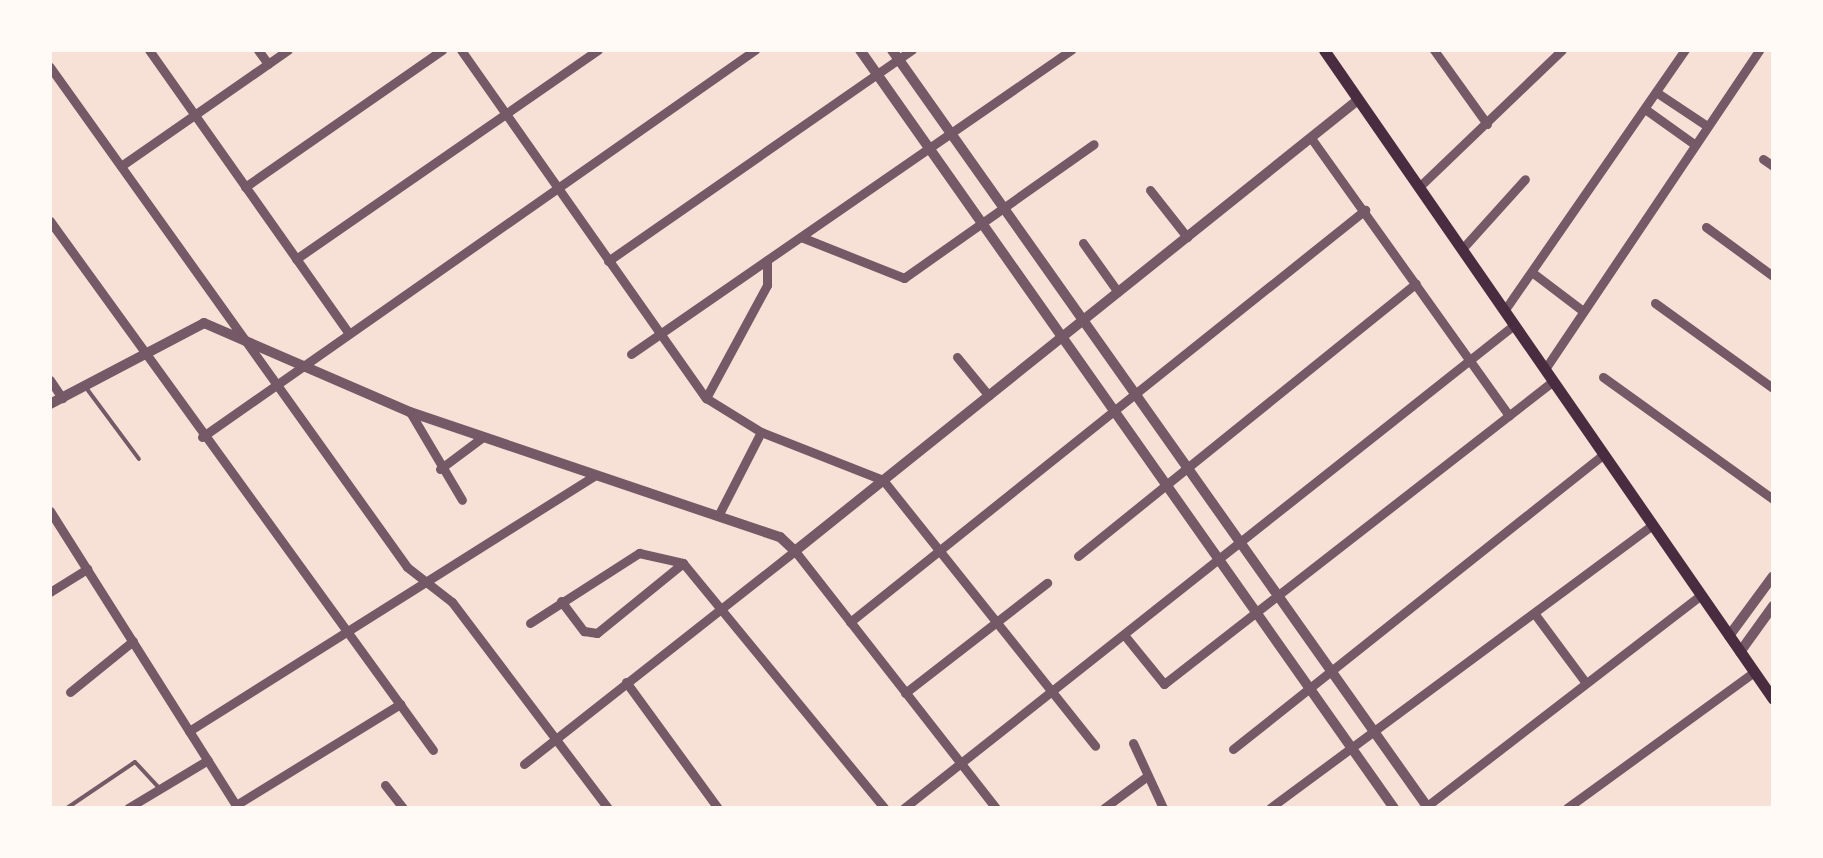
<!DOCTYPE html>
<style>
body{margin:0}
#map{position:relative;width:1823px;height:858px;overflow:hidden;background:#f7e1d7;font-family:"IBM Plex Sans",sans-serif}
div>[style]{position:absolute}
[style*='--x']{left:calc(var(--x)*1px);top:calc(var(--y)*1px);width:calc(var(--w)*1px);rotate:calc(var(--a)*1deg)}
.service>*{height:4px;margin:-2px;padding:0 2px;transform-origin:2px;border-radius:2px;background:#755966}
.minor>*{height:9px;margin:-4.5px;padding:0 4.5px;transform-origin:4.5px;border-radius:4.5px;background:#755966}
.tertiary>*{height:10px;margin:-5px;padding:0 5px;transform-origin:5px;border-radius:5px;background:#755966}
.secondary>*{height:11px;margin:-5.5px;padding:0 5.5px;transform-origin:5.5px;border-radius:5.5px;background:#4a2c40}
span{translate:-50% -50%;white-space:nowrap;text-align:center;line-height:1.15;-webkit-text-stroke:9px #fffaf5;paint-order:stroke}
.frame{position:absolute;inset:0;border:52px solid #fffaf5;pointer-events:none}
</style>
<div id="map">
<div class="service">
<div style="--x:87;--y:389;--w:87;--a:53.4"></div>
<div style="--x:67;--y:808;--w:82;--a:-34.1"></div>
<div style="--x:135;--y:762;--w:37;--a:47"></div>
</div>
<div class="minor">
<div style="--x:149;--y:50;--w:347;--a:54.8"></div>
<div style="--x:258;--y:50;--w:17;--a:54"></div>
<div style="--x:461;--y:50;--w:426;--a:54.9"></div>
<div style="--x:706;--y:398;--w:65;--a:31.7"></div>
<div style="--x:761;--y:432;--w:131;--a:21.5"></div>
<div style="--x:883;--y:480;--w:340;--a:51.4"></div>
<div style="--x:1434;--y:50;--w:91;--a:54.4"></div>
<div style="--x:50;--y:67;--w:614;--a:54.47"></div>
<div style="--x:407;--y:567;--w:57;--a:37.9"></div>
<div style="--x:452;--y:602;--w:258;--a:52.9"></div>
<div style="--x:1656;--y:92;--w:61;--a:33.7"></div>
<div style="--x:1645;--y:109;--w:60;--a:35.5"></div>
<div style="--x:1311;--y:138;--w:341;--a:54.5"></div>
<div style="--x:1763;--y:159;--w:12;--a:35"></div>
<div style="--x:121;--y:166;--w:203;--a:-34.8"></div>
<div style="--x:245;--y:187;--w:240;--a:-34.8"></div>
<div style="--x:1419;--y:187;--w:198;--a:-43.8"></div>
<div style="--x:1150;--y:190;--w:60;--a:51.8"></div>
<div style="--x:50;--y:221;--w:653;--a:54.1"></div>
<div style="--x:1706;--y:227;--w:83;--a:36.2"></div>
<div style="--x:801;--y:237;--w:111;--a:21.7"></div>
<div style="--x:904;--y:278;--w:232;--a:-35.2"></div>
<div style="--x:1083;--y:243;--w:60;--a:54.5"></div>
<div style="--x:1462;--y:249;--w:94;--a:-48"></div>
<div style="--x:296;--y:259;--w:367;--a:-34.7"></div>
<div style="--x:608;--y:261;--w:370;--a:-34.8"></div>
<div style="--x:1533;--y:273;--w:63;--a:37.2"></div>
<div style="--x:1655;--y:303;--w:145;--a:35.8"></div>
<div style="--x:1504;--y:311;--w:318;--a:-55.3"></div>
<div style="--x:631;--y:354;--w:535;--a:-34.64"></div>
<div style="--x:957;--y:357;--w:50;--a:50.6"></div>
<div style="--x:1545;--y:369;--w:384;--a:-56.1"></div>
<div style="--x:1603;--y:377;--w:209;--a:35.7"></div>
<div style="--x:50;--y:380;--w:22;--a:56"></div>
<div style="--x:706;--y:398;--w:128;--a:-61.6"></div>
<div style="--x:767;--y:285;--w:24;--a:-90"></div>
<div style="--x:410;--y:412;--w:102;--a:59.4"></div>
<div style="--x:202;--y:437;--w:675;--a:-34.99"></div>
<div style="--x:440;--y:469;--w:54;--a:-36.7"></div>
<div style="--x:50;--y:511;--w:352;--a:57.7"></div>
<div style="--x:718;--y:516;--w:94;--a:-62.9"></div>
<div style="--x:1078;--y:556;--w:434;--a:-38.9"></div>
<div style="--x:50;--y:592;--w:44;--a:-31.9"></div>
<div style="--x:561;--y:601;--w:38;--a:53"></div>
<div style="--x:584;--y:631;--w:13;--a:9"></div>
<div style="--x:597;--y:633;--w:111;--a:-39.1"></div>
<div style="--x:1534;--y:613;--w:87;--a:53.4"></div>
<div style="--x:850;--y:622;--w:660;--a:-38.66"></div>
<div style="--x:530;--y:623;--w:130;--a:-32.7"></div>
<div style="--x:639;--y:553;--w:45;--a:12.8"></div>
<div style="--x:683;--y:563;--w:317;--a:50.6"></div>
<div style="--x:1125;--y:636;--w:62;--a:50.9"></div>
<div style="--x:1164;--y:684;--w:493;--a:-37.9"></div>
<div style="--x:626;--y:682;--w:156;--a:53.9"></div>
<div style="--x:70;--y:692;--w:81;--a:-39"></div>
<div style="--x:905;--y:693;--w:180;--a:-37.8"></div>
<div style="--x:189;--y:731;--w:481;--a:-32.2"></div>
<div style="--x:1133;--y:743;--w:72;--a:65.2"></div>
<div style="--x:1233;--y:749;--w:474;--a:-38.5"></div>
<div style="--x:524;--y:764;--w:345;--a:-38.2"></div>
<div style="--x:795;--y:551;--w:326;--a:52"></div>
<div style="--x:385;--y:785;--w:29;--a:52"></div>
<div style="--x:236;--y:805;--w:193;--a:-31.6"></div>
<div style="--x:1427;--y:806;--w:346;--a:-37.6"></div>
<div style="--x:128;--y:808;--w:93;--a:-31"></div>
<div style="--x:904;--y:808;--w:778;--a:-38.37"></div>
<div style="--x:1104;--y:808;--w:52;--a:-36.4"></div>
<div style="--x:1270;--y:808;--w:475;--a:-36.5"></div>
<div style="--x:1567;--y:808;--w:231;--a:-36"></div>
</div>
<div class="tertiary">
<div style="--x:860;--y:50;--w:927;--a:54.84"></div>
<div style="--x:892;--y:50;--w:928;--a:54.73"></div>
<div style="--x:50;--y:404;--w:174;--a:-27.7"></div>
<div style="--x:204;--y:323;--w:224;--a:23.4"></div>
<div style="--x:410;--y:412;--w:391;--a:18.7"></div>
<div style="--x:780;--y:537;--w:21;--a:43"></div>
<div style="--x:795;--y:551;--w:721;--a:-38.7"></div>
<div style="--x:1729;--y:636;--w:74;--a:-53.7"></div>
<div style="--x:1740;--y:652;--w:57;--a:-54.3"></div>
</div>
<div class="secondary">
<div style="--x:1324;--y:50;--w:789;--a:55.32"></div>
</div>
<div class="frame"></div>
</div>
